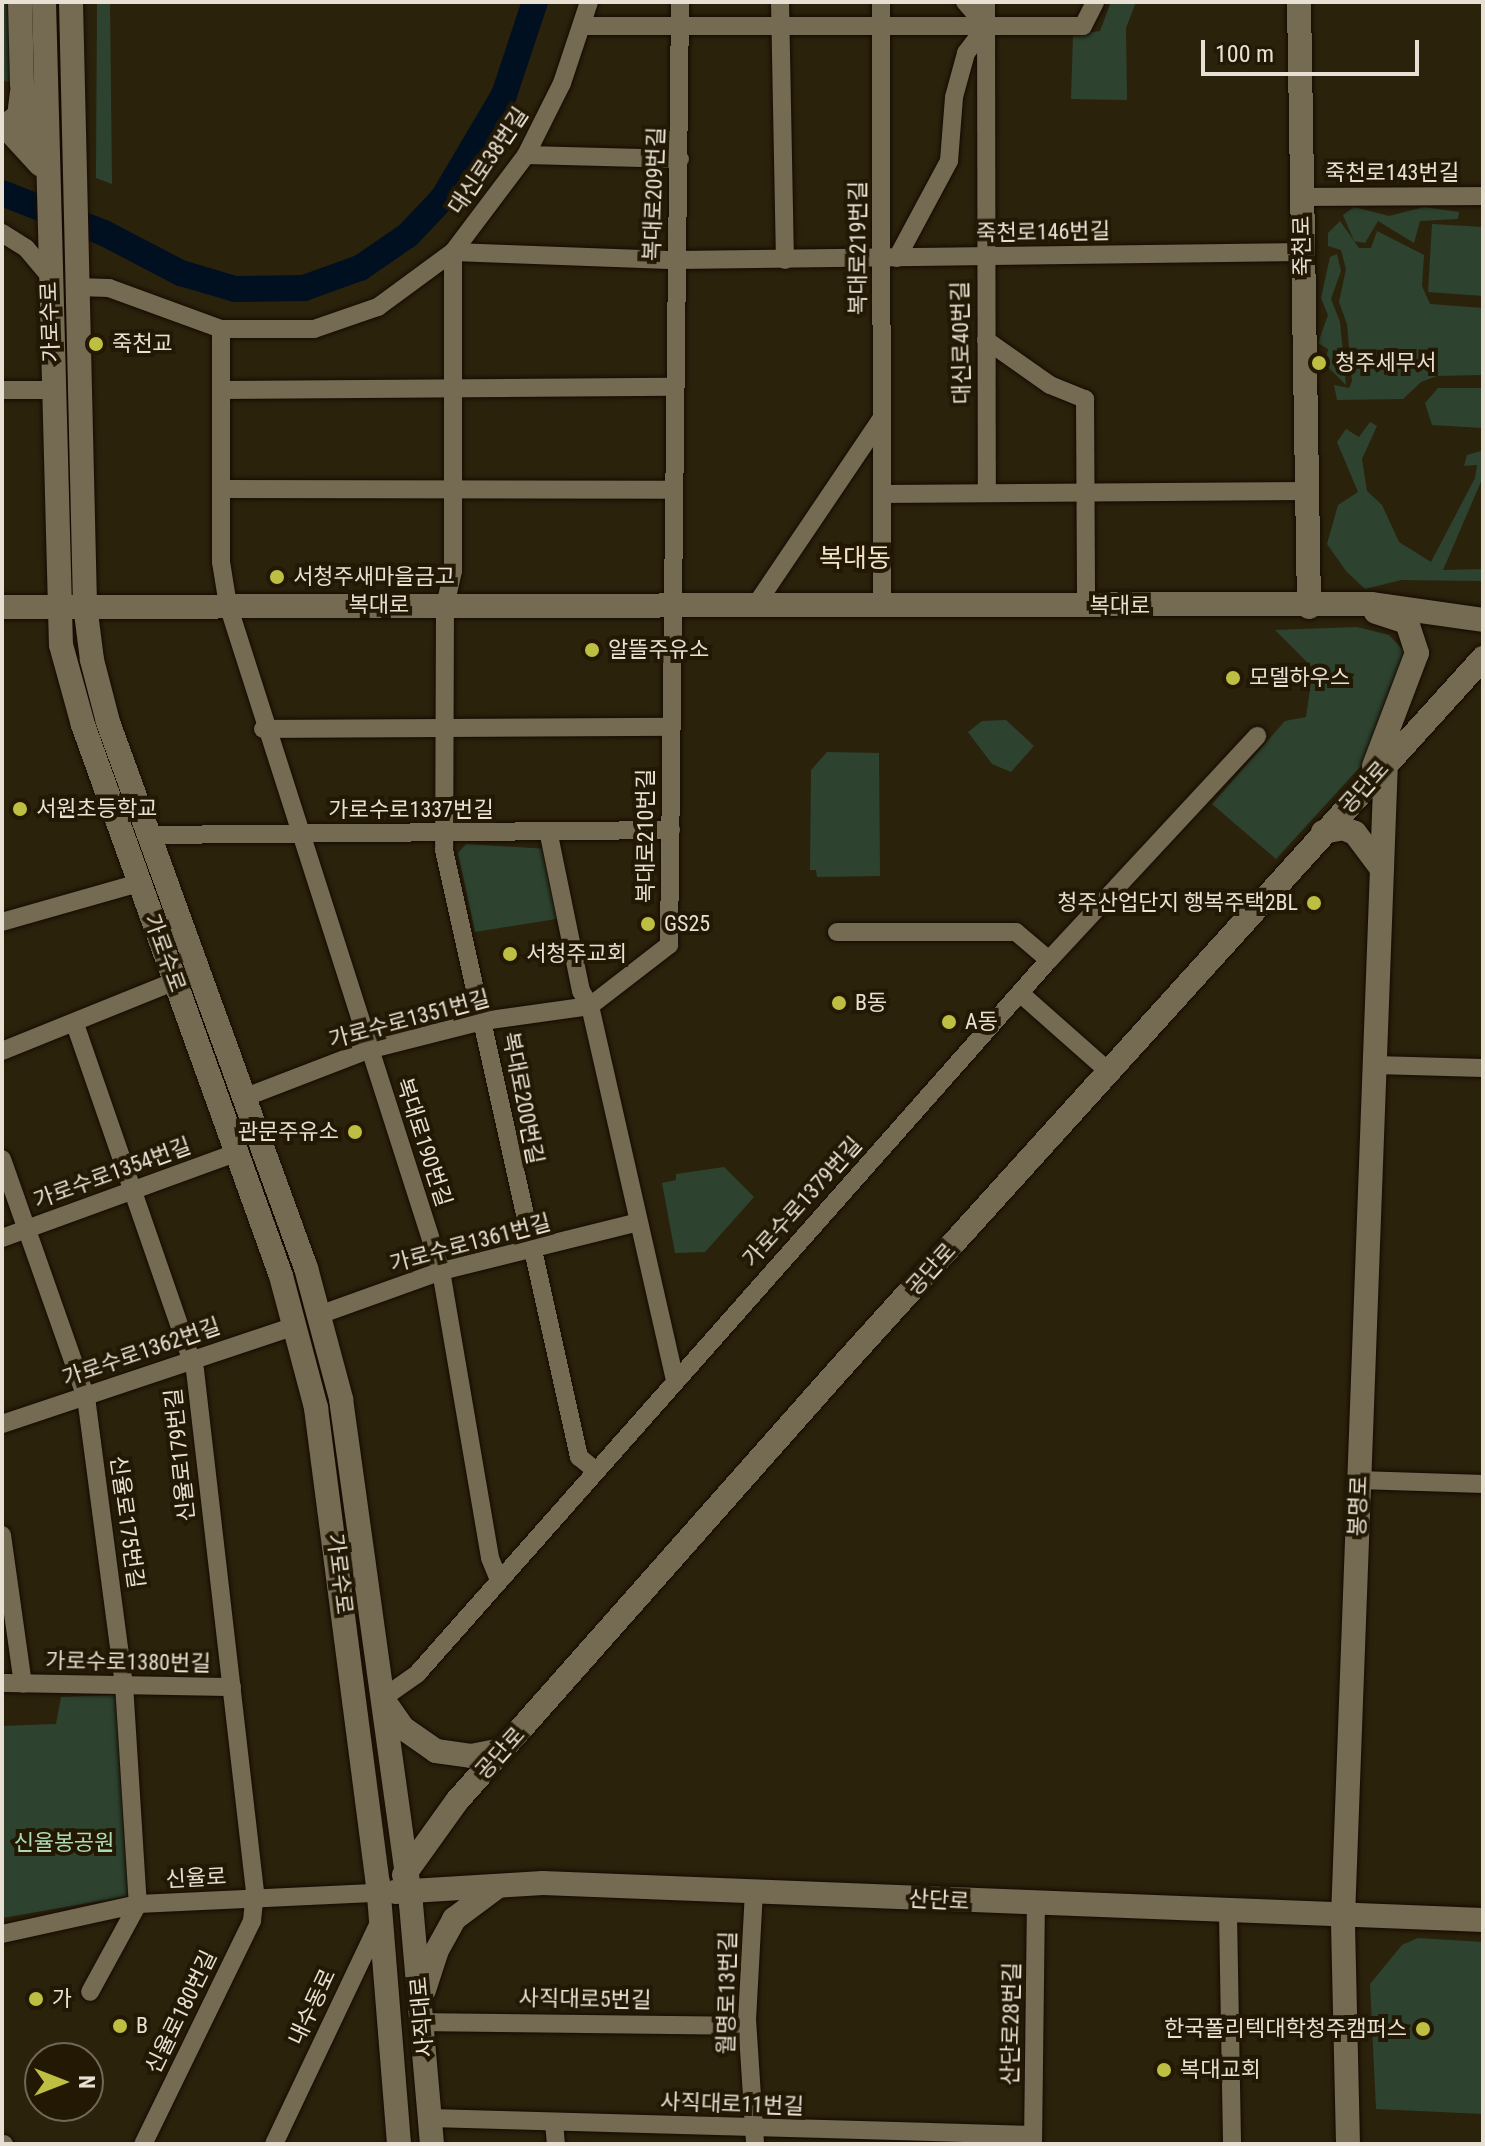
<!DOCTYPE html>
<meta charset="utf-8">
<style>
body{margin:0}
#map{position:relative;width:1485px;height:2146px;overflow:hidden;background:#2b220c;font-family:"Roboto Condensed","Noto Sans KR",sans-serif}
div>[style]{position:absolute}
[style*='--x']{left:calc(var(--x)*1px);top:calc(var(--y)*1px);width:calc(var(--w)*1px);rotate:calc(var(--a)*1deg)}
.green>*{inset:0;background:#2e432f}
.river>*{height:26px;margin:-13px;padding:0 13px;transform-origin:13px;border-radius:13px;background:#001021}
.roads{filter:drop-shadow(0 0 2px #140b00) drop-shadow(0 0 2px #140b00)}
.street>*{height:18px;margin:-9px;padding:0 9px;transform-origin:9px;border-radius:9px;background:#756a52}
.secondary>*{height:24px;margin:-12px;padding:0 12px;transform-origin:12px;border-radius:12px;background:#756a52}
.dots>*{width:22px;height:22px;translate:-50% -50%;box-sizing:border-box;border:4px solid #221804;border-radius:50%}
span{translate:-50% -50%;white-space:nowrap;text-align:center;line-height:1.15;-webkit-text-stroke:8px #221804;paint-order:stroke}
.street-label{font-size:22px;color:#e7e0d3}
.poi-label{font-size:22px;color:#e7e0d3}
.left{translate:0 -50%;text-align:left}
.right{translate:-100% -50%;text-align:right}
.park-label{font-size:22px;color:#addab0}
.quarter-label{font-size:26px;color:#f0e3c8}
.frame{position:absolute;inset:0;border:4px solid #e7e0d3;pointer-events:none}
.north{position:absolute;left:24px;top:2042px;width:80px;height:80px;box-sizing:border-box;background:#221804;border:2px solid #716857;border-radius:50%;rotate:90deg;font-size:22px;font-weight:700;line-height:32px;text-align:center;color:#e7e0d3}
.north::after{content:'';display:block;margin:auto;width:28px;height:36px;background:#bebf42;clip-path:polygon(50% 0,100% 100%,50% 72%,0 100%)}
.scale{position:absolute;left:1201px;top:40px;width:218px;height:36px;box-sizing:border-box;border:4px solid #e7e0d3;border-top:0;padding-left:10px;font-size:24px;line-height:28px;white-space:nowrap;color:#e7e0d3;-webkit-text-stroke:6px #221804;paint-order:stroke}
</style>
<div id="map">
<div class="green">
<div style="clip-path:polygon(2px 2px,12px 2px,14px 84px,2px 80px)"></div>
<div style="clip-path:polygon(97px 2px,110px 2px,112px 184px,96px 178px)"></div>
<div style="clip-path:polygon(1111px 2px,1136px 2px,1126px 28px,1127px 100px,1071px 99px,1073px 35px,1100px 31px)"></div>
<div style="clip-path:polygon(1354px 207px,1389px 216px,1424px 207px,1459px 212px,1458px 219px,1420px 221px,1414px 243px,1378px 221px,1365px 243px,1354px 241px,1343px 215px)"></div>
<div style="clip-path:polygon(1340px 221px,1359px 248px,1371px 248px,1377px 231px,1424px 255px,1422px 286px,1430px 304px,1483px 308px,1483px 375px,1437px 376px,1421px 382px,1403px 399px,1337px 400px,1334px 385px,1349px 388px,1352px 381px,1347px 324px,1339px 302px,1346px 269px,1341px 250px,1328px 246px,1328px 233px)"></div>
<div style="clip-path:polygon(1432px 224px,1483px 227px,1483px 296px,1428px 292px)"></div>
<div style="clip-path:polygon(1337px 254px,1341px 271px,1331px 299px,1340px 322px,1346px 385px,1325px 364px,1328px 349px,1318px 343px,1328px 315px,1321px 298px,1330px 257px)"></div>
<div style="clip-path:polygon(1438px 388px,1483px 388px,1483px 428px,1432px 425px,1425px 403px)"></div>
<div style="clip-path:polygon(1370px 422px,1377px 426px,1362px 459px,1367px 491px,1382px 505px,1399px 542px,1431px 562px,1475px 478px,1477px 465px,1464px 466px,1467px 455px,1481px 451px,1483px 477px,1443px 570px,1483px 569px,1483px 581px,1401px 580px,1365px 589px,1346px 571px,1327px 544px,1338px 505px,1358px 492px,1337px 442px,1346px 429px,1359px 437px)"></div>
<div style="clip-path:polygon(1357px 627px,1389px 635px,1405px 652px,1369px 757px,1276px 859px,1212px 804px,1285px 721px,1306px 717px,1313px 668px,1275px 630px)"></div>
<div style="clip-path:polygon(1006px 720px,1034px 746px,1011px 772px,992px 764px,968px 732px,982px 721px)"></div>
<div style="clip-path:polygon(827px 752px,879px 753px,880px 876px,817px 877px,816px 870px,810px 870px,811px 770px)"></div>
<div style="clip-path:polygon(466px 844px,549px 849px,562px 918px,475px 932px,458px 853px)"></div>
<div style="clip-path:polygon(724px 1167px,754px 1197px,705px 1252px,675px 1253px,662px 1183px,676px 1180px,676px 1174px)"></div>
<div style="clip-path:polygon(116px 1695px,129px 1896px,2px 1918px,2px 1726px,56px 1724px,61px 1697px)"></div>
<div style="clip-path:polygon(1418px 1938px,1483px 1942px,1483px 2114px,1376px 2109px,1370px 1984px,1402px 1945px)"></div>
</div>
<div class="river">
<div style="--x:2;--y:193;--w:110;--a:21.4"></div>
<div style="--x:104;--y:233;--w:87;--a:27.5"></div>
<div style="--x:181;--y:273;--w:56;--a:16.5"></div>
<div style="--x:235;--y:289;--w:69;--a:-0.8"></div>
<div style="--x:304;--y:288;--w:59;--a:-19.7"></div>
<div style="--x:360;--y:268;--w:58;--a:-34.5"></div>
<div style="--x:408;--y:235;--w:51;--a:-46.6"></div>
<div style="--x:443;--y:198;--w:120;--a:-59.4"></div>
<div style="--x:504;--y:95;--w:98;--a:-71.6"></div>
</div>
<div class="roads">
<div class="street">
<div style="--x:780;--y:2;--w:258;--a:88.9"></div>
<div style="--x:881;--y:2;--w:604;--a:89.91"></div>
<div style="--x:986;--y:2;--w:490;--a:89.9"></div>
<div style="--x:582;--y:26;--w:501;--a:0"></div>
<div style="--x:1083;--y:26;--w:27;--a:-63"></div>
<div style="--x:526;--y:155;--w:154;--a:1.5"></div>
<div style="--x:1302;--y:197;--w:181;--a:-0.3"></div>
<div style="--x:2;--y:233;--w:28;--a:32"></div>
<div style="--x:26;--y:248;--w:35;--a:50"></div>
<div style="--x:453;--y:252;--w:319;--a:90"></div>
<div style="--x:453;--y:571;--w:35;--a:103"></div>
<div style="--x:445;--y:605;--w:245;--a:90.2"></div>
<div style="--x:444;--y:850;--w:622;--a:77.46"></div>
<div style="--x:579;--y:1457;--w:19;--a:39"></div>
<div style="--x:453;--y:252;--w:223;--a:2.1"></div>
<div style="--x:676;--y:260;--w:627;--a:-0.73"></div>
<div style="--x:897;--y:258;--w:110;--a:-61.8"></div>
<div style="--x:949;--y:161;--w:64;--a:-85.5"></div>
<div style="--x:954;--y:97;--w:46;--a:-74.7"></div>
<div style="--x:966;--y:53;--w:34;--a:-53"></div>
<div style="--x:986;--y:26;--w:32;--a:-131"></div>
<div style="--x:77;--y:287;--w:32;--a:2"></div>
<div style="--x:109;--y:288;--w:119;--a:20.1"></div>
<div style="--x:221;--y:329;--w:93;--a:0"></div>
<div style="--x:314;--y:329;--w:68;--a:-19"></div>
<div style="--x:378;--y:307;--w:93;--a:-36.3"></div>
<div style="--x:453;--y:252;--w:121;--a:-53"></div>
<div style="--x:526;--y:155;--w:80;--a:-63.4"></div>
<div style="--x:562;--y:83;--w:85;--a:-71.6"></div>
<div style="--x:221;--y:329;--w:233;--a:90"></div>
<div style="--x:221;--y:562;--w:44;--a:80.8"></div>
<div style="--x:228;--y:605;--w:699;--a:72.26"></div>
<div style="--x:441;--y:1271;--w:291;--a:80.3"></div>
<div style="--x:490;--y:1558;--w:24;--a:68"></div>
<div style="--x:986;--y:340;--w:78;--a:35.1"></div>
<div style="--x:1050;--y:385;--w:38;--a:22"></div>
<div style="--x:1085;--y:399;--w:207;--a:89.7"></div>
<div style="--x:2;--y:390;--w:50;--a:0"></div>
<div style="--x:221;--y:390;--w:453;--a:-0.4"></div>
<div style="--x:221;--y:489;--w:451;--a:0.1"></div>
<div style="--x:882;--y:494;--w:424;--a:-0.4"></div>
<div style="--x:755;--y:606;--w:227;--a:-56"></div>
<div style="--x:263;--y:729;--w:407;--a:-0.3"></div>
<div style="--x:151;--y:835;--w:520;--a:-0.55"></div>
<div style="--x:549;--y:835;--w:159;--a:78.4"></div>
<div style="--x:581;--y:991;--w:17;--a:59"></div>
<div style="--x:590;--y:1006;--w:384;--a:77.2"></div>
<div style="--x:2;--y:922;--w:142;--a:-15.9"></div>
<div style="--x:837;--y:932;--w:179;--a:0"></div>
<div style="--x:1016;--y:932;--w:43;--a:40.3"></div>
<div style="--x:1021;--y:994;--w:116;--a:41.5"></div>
<div style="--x:75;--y:1024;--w:366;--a:70.9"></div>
<div style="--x:195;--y:1370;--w:525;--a:83.44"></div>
<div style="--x:255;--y:1892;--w:29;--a:96"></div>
<div style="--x:252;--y:1921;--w:248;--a:116"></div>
<div style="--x:2;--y:1051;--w:187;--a:-22"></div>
<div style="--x:1375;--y:1065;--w:108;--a:1.6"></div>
<div style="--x:246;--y:1097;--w:131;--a:-21.1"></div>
<div style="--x:368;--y:1050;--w:119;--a:-14.2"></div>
<div style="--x:483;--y:1021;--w:108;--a:-8"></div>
<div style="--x:590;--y:1006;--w:100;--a:-37.7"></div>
<div style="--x:669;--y:945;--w:943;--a:-89.33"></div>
<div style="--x:2;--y:1159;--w:252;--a:70.6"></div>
<div style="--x:86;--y:1397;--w:290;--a:82.5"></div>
<div style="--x:124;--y:1684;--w:220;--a:86.4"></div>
<div style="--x:138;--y:1904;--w:100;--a:118.6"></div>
<div style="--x:2;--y:1238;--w:251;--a:-20"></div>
<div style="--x:319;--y:1315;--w:130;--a:-19.8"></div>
<div style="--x:441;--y:1271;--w:200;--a:-13.9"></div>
<div style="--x:2;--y:1424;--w:309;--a:-18.5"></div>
<div style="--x:1359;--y:1480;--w:124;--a:1.8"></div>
<div style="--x:2;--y:1535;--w:150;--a:82"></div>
<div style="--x:2;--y:1683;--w:230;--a:1"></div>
<div style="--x:383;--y:1698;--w:42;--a:-35.2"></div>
<div style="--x:417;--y:1674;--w:954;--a:-48.49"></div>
<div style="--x:1049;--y:960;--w:306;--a:-47.1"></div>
<div style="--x:754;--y:1891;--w:128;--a:93.1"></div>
<div style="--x:747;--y:2019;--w:125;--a:86.3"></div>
<div style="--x:1228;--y:1913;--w:231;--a:89"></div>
<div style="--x:2;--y:1934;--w:139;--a:-12.4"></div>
<div style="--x:138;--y:1904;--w:251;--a:-2.7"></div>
<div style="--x:423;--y:2022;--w:324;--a:0.7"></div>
<div style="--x:430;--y:2118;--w:603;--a:1.61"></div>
<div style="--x:554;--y:2122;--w:22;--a:85"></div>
<div style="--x:2;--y:2144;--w:2;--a:0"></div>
<div style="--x:274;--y:2144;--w:249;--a:-64.6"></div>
<div style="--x:1033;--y:2144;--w:239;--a:-89.3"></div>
</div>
<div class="secondary">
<div style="--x:20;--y:2;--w:82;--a:88.6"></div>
<div style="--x:22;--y:84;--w:57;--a:73.8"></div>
<div style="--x:44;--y:2;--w:643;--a:88.49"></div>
<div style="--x:61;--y:645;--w:83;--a:74.6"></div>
<div style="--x:83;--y:725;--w:585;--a:70.23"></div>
<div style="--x:281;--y:1276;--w:137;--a:75.1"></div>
<div style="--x:316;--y:1408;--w:479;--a:82.6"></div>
<div style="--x:378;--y:1883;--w:262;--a:85.4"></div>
<div style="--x:71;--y:2;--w:603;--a:88.67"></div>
<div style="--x:85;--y:605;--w:55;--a:82.7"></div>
<div style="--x:92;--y:660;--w:64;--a:75.5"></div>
<div style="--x:108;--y:722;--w:581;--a:70.07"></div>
<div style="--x:306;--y:1268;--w:136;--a:75"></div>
<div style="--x:341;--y:1399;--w:510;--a:82.11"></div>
<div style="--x:411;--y:1904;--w:241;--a:85"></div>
<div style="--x:1299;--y:2;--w:605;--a:89.05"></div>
<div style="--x:22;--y:92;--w:24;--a:97"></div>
<div style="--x:19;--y:116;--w:17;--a:144"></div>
<div style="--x:5;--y:126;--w:52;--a:47.4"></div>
<div style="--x:2;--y:607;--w:1369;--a:-0.13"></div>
<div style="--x:1371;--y:604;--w:113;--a:8.1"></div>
<div style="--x:1374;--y:766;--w:121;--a:-69.2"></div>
<div style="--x:1417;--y:653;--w:33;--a:-108"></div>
<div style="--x:1407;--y:622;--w:33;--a:-162"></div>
<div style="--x:1323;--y:832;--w:20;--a:-11"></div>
<div style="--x:1343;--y:828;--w:13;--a:23"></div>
<div style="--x:1355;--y:833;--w:45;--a:53.1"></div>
<div style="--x:386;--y:1704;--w:29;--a:55"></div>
<div style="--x:403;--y:1728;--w:40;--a:34.9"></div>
<div style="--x:436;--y:1751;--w:35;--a:8"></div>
<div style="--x:471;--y:1756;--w:32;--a:-11"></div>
<div style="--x:404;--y:1875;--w:91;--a:-54.4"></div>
<div style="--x:457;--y:1801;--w:570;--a:-48.48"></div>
<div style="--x:835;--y:1374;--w:966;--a:-47.85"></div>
<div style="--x:395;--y:1892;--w:148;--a:-3.5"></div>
<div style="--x:543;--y:1883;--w:941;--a:2.25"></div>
<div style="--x:424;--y:1990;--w:40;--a:-72"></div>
<div style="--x:436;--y:1952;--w:38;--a:-61"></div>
<div style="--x:454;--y:1919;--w:54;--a:-36.7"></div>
<div style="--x:1348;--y:2144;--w:227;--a:-91.3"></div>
<div style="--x:1343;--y:1917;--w:1155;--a:-87.87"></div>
</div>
</div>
<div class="dots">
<div style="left:96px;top:344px;background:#bebf42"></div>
<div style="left:1319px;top:363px;background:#bebf42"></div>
<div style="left:277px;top:577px;background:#bebf42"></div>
<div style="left:592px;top:650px;background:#bebf42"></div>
<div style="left:1233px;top:678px;background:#bebf42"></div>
<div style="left:20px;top:809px;background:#bebf42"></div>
<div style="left:1314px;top:903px;background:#bebf42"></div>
<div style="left:648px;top:924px;background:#bebf42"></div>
<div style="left:510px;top:954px;background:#bebf42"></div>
<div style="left:839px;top:1003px;background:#bebf42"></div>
<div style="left:949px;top:1022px;background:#bebf42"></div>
<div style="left:355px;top:1132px;background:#bebf42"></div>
<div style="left:36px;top:1999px;background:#bebf42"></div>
<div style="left:120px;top:2026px;background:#bebf42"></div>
<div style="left:1423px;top:2029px;background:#bebf42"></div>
<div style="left:1164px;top:2070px;background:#bebf42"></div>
</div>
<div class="street-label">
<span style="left:488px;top:161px;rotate:-56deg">대신로38번길</span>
<span style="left:1392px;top:173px">죽천로143번길</span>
<span style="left:654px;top:194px;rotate:-88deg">복대로209번길</span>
<span style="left:1043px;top:232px;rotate:-1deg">죽천로146번길</span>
<span style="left:1302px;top:246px;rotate:-91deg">죽천로</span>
<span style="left:858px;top:248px;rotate:-90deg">복대로219번길</span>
<span style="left:50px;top:322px;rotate:-92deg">가로수로</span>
<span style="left:961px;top:343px;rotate:-91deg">대신로40번길</span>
<span style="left:379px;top:605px">복대로</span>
<span style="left:1120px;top:606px">복대로</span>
<span style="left:1364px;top:787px;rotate:-48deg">공단로</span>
<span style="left:411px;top:810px">가로수로1337번길</span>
<span style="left:646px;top:836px;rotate:-90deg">복대로210번길</span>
<span style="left:165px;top:953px;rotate:70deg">가로수로</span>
<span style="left:409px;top:1019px;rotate:-15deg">가로수로1351번길</span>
<span style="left:523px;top:1098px;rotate:79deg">복대로200번길</span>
<span style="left:424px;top:1142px;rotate:72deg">복대로190번길</span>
<span style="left:112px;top:1173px;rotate:-20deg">가로수로1354번길</span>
<span style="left:802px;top:1202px;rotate:-48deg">가로수로1379번길</span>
<span style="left:470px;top:1243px;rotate:-15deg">가로수로1361번길</span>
<span style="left:931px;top:1269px;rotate:-48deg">공단로</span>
<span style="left:141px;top:1352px;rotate:-19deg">가로수로1362번길</span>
<span style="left:180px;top:1455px;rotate:-96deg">신율로179번길</span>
<span style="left:1358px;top:1506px;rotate:-88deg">봉명로</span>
<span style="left:127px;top:1522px;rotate:82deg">신율로175번길</span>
<span style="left:340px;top:1574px;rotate:83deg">가로수로</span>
<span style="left:128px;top:1662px;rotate:1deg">가로수로1380번길</span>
<span style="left:500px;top:1753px;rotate:-48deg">공단로</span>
<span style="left:196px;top:1878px;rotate:-3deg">신율로</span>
<span style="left:939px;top:1900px;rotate:3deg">산단로</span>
<span style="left:727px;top:1993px;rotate:-89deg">월명로13번길</span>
<span style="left:585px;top:1999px;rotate:1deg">사직대로5번길</span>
<span style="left:312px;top:2007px;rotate:-65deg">내수동로</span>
<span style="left:181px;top:2012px;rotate:-64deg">신율로180번길</span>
<span style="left:422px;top:2017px;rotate:-95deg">사직대로</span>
<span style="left:1011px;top:2024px;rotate:-89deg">산단로28번길</span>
<span style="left:732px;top:2104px;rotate:2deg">사직대로11번길</span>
</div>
<div class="poi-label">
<span class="left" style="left:112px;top:344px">죽천교</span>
<span class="left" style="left:1335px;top:363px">청주세무서</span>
<span class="left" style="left:293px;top:577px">서청주새마을금고</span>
<span class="left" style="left:608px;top:650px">알뜰주유소</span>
<span class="left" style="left:1249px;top:678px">모델하우스</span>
<span class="left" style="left:36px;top:809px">서원초등학교</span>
<span class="right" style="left:1298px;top:903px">청주산업단지 행복주택2BL</span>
<span class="left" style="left:664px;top:924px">GS25</span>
<span class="left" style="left:526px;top:954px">서청주교회</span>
<span class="left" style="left:855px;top:1003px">B동</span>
<span class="left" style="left:965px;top:1022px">A동</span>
<span class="right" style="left:339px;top:1132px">관문주유소</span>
<span class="left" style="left:52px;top:1999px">가</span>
<span class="left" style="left:136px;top:2026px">B</span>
<span class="right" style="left:1407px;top:2029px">한국폴리텍대학청주캠퍼스</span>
<span class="left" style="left:1180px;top:2070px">복대교회</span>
</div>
<div class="park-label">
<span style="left:64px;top:1843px">신율봉공원</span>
</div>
<div class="quarter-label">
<span style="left:855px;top:559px">복대동</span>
</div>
<div class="frame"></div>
<div class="north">N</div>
<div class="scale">100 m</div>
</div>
